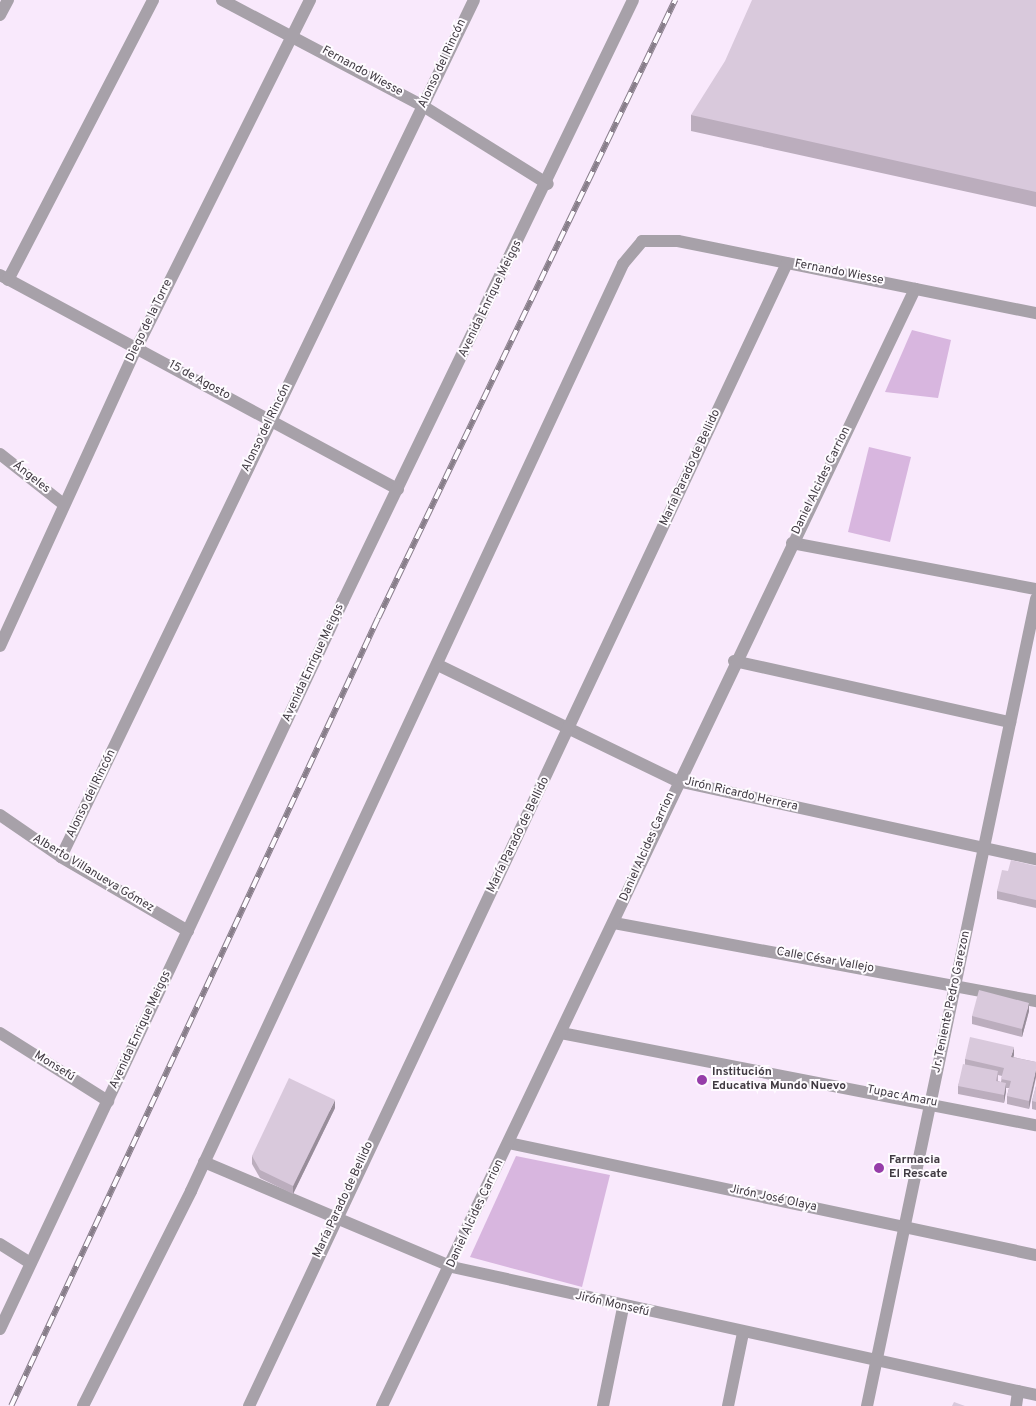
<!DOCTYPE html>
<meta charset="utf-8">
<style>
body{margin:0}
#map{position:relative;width:1036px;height:1406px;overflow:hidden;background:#f9e9fc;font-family:Overpass,sans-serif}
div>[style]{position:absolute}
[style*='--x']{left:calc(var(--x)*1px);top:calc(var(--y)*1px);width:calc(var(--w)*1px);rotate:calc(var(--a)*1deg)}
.green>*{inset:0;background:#d8b6df}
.minor>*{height:12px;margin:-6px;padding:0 6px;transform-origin:6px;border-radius:6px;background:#a7a1a9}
.rail>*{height:5.5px;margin-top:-2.75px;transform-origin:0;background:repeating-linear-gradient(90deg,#fefbff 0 11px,#887e8a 0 22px);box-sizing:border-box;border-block:1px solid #887e8a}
.wall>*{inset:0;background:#bbadbd}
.shaded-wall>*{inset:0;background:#988d9a}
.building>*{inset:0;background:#d9c9dc}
.dots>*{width:14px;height:14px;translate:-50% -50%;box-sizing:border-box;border:2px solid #fefbff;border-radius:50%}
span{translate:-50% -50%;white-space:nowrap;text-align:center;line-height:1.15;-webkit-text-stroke:4px #fefbff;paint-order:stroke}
.street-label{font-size:12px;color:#403a42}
.poi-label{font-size:12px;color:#403a42;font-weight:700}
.left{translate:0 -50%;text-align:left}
</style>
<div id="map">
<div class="green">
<div style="clip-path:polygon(912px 330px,951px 340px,938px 398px,885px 392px)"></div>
<div style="clip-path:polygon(869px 447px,911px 457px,890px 542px,848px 532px)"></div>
<div style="clip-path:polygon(516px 1156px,610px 1175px,582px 1287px,470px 1257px)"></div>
</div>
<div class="minor">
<div style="--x:222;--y:0;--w:227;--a:27.8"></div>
<div style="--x:423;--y:106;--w:147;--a:32"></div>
<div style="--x:0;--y:15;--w:17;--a:-62"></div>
<div style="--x:0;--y:275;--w:452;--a:28.3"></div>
<div style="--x:8;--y:280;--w:315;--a:-62.6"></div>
<div style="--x:0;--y:454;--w:79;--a:38.3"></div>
<div style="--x:792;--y:543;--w:248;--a:10.7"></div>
<div style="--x:0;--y:646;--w:329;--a:-65.4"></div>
<div style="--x:137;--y:347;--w:388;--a:-63.5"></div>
<div style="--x:734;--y:661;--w:283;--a:12.5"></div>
<div style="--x:438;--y:665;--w:266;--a:25.9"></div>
<div style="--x:677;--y:781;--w:367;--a:12.3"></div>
<div style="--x:0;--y:815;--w:74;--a:34.5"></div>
<div style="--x:61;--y:857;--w:147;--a:30.2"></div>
<div style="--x:61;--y:857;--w:951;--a:-64.27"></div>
<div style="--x:614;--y:923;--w:429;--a:10.5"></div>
<div style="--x:0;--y:1033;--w:128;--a:32.2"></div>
<div style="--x:561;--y:1033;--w:484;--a:11"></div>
<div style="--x:509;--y:1143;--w:539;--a:12"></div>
<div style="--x:204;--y:1162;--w:269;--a:22.9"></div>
<div style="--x:452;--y:1267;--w:598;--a:12.36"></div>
<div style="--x:0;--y:1244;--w:36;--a:32"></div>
<div style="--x:0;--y:1329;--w:805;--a:-64.77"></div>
<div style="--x:343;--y:601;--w:667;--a:-64.24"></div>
<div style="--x:83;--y:1406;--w:241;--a:-63.3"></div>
<div style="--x:191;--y:1191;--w:1023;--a:-65.01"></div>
<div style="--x:623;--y:264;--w:30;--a:-50"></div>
<div style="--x:642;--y:241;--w:36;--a:0"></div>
<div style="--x:678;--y:241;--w:365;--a:11.4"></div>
<div style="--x:249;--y:1406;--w:1263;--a:-64.79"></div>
<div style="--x:382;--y:1406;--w:1238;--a:-64.49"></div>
<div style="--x:603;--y:1406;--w:100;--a:-78.5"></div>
<div style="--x:728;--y:1406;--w:75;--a:-78.4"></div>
<div style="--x:867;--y:1406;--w:825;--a:-78.17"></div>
<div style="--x:1016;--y:1406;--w:15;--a:-82"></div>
</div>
<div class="rail">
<div style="--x:11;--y:1406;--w:869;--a:-65.03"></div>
<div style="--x:378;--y:618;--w:686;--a:-64.33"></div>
</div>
<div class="wall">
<div style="clip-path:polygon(1036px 0,1036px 207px,691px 131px,691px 115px)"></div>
<div style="clip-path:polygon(1036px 866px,1036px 908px,997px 899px,997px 891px,1008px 871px)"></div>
<div style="clip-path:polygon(1029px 1011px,1022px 1037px,972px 1024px,972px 1016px)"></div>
<div style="clip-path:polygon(evenodd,1014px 1055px,1013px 1057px,1036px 1062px,1029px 1109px,1007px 1104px,1007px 1096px,1009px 1088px,1006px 1088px,1004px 1103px,958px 1094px,958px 1086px,965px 1065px,965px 1059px,1014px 1055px,998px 1075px,1002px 1076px,1001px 1082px,998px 1081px,998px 1075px)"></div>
<div style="clip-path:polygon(1036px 1086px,1036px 1110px,1032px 1109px,1032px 1101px)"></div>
<div style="clip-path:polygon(335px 1108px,293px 1194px,260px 1178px,252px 1164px,252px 1156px)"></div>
</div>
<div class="shaded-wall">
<div style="clip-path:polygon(1029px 1003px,1029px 1011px,1022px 1037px,1022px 1029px)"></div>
<div style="clip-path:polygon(1014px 1047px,1014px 1055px,1011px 1065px,1011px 1057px)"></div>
<div style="clip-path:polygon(1036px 1069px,1036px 1077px,1029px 1109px,1029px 1101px)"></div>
<div style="clip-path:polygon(1006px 1083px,1006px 1092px,1004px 1103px,1004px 1095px)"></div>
<div style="clip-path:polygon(335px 1100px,335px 1108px,293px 1194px,293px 1186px)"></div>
</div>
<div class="building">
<div style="clip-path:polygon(752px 0,1036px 0,1036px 192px,691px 115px,725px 61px)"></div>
<div style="clip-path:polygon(1011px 860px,1036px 866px,1036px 900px,997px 891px,1002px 870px,1008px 871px)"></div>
<div style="clip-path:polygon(979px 990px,1029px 1003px,1022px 1029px,972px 1016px)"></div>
<div style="clip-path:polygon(970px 1037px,1014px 1047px,1011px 1057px,1036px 1062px,1036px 1069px,1029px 1101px,1007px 1096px,1011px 1081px,1001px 1079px,1004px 1068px,965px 1059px)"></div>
<div style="clip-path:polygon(963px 1064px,998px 1071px,996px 1081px,1006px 1083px,1004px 1095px,958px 1086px)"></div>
<div style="clip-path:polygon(289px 1078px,335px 1100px,293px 1186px,260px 1170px,252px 1156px)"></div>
<div style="clip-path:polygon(1036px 1086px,1036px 1102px,1032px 1101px)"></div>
<div style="clip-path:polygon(954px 1402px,965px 1406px,952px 1406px)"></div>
</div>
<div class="dots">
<div style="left:702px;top:1080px;background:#963da9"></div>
<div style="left:879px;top:1168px;background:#963da9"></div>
</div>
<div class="street-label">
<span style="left:443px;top:64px;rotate:-65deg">Alonso del Rincón</span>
<span style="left:362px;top:72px;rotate:29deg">Fernando Wiesse</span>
<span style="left:839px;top:273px;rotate:11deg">Fernando Wiesse</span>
<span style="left:491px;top:299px;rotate:-64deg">Avenida Enrique Meiggs</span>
<span style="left:150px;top:321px;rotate:-64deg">Diego de la Torre</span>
<span style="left:199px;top:381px;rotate:29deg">15 de Agosto</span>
<span style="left:267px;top:428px;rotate:-64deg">Alonso del Rincón</span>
<span style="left:691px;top:468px;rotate:-65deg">María Parado de Bellido</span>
<span style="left:31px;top:478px;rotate:38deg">Ángeles</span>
<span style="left:822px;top:481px;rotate:-64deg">Daniel Alcides Carrion</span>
<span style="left:314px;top:663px;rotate:-65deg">Avenida Enrique Meiggs</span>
<span style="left:92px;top:794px;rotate:-64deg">Alonso del Rincón</span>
<span style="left:741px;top:795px;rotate:13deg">Jirón Ricardo Herrera</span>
<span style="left:519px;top:835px;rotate:-64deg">María Parado de Bellido</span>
<span style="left:648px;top:847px;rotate:-66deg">Daniel Alcides Carrion</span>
<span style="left:93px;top:874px;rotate:31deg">Alberto Villanueva Gómez</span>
<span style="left:825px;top:961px;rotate:10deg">Calle César Vallejo</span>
<span style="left:952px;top:1002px;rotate:-78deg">Jr. Teniente Pedro Garezon</span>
<span style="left:141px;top:1030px;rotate:-65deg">Avenida Enrique Meiggs</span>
<span style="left:54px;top:1067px;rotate:32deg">Monsefú</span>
<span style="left:902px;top:1097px;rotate:11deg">Tupac Amaru</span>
<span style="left:773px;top:1199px;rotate:12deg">Jirón José Olaya</span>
<span style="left:344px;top:1200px;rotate:-65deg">María Parado de Bellido</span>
<span style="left:476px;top:1214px;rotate:-65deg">Daniel Alcides Carrion</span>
<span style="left:612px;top:1305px;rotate:13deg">Jirón Monsefú</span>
</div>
<div class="poi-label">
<span class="left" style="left:712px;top:1080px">Institución<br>Educativa Mundo Nuevo</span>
<span class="left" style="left:889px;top:1168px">Farmacia<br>El Rescate</span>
</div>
</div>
